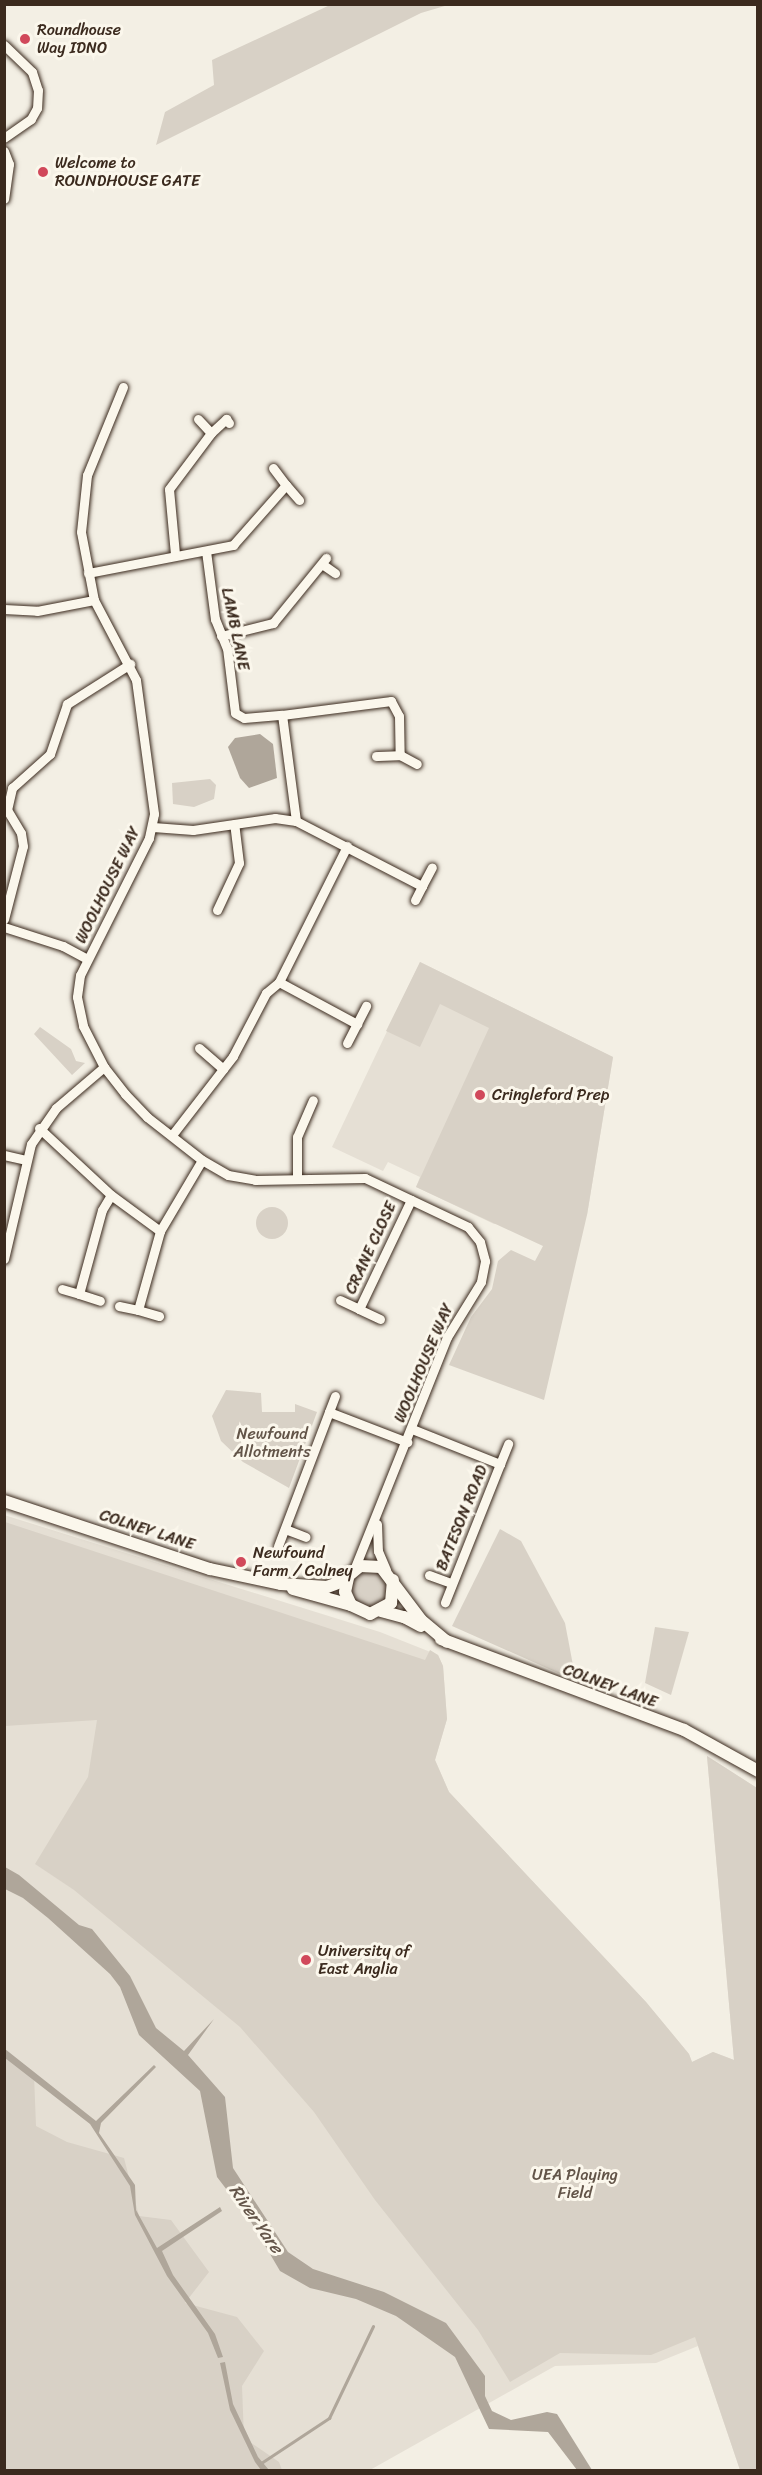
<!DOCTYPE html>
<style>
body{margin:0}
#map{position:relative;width:762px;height:2475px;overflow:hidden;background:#f3efe4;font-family:Sriracha,sans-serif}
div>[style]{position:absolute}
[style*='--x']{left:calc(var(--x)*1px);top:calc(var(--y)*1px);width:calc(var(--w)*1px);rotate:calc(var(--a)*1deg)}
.built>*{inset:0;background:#e5dfd4}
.green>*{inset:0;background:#d8d1c6}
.round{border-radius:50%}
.water>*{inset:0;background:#afa69a}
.stream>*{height:3px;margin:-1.5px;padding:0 1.5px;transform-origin:1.5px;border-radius:1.5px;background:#afa69a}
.roads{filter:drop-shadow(0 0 2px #3b2a1e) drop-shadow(0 0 2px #3b2a1e)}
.street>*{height:9px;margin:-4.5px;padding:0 4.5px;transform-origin:4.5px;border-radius:4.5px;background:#fbf7ec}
.secondary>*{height:12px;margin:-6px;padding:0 6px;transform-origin:6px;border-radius:6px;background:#fbf7ec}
.dots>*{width:16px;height:16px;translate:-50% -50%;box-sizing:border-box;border:3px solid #fbf7ec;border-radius:50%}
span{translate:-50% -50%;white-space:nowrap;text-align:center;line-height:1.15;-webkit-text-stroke:6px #fbf7ec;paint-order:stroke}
.poi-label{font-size:16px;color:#3b2a1e}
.left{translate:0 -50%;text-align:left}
.street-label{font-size:16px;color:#3b2a1e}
.park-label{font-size:16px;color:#625448}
.water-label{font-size:18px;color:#645549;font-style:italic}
.frame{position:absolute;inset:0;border:6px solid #3b2a1e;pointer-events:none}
</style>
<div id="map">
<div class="built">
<div style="clip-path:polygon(420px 962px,613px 1057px,587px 1215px,494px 1224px,416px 1187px,420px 1177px,388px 1162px,383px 1171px,332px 1147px)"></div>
<div style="clip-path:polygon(4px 1515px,380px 1632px,438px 1655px,443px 1666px,447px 1719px,435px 1760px,449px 1792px,646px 2002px,689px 2054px,692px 2062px,713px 2052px,734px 2060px,707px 1756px,757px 1788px,757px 2470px,740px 2470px,698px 2346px,656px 2363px,555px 2366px,370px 2470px,5px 2470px)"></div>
</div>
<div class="green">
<div style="clip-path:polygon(330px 5px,448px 5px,421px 13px,156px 145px,165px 112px,214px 85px,212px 60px)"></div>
<div style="clip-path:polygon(210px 779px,216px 785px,214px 799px,194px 807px,173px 804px,172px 783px)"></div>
<div style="clip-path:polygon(420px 962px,613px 1057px,587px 1215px,544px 1400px,449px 1365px,471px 1317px,492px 1289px,498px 1261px,511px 1250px,535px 1261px,543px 1246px,416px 1187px,489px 1028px,440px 1004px,420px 1047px,386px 1031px)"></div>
<div style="clip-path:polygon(40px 1027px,71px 1049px,76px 1061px,85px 1063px,72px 1075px,34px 1034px)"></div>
<div class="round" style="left:256px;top:1207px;width:32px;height:32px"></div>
<div style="clip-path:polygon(226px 1390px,261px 1393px,262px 1412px,295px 1412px,295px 1404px,317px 1412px,289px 1488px,243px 1462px,221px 1441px,212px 1416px)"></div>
<div style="clip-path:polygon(5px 1522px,425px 1660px,430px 1650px,438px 1655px,443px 1666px,447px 1719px,435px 1760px,449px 1792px,646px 2002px,689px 2054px,692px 2062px,713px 2052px,734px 2060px,707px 1756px,757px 1788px,757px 2470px,740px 2470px,695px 2337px,651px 2355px,560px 2353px,510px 2382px,478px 2330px,375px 2200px,314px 2112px,240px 2027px,74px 1890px,35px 1864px,88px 1777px,97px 1720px,5px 1726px)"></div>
<div style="clip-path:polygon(500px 1529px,521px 1541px,565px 1623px,576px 1681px,452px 1626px)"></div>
<div class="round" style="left:352px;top:1571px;width:36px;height:36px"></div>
<div style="clip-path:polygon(655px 1627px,689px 1632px,671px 1695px,645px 1683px)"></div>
<div style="clip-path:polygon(4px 2056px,34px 2075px,36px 2126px,67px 2142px,124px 2158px,139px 2216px,171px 2220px,209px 2272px,185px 2303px,237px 2317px,264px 2351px,242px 2386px,244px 2438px,279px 2462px,282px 2470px,5px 2470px)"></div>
</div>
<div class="water">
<div style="clip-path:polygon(260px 734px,273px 744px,277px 778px,249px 788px,240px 778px,228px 747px,235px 738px)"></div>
<div style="clip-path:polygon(5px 1867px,19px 1875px,79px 1925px,92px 1929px,130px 1976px,156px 2028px,184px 2051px,214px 2019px,188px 2055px,225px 2097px,233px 2168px,288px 2252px,313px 2269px,384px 2292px,446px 2323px,485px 2376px,485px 2396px,492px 2411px,511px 2420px,547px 2412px,557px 2414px,592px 2470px,577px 2470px,548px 2432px,489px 2429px,455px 2357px,396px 2316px,356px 2299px,310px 2288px,280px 2271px,250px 2220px,217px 2177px,200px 2091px,139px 2035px,120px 1987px,110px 1974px,48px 1918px,23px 1898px,5px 1889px)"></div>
<div style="clip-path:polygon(5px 2049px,96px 2121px,154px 2065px,156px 2067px,101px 2123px,99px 2133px,135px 2185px,136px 2210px,157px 2248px,220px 2207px,222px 2211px,162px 2251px,173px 2275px,215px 2334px,223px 2357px,218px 2358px,208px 2333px,167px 2276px,135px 2215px,130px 2186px,90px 2124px,5px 2058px)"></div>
<div style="clip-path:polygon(225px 2362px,233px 2404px,258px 2457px,269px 2470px,261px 2470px,255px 2462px,230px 2410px,220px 2363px)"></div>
</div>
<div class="stream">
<div style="--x:261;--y:2463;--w:82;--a:-33.5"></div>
<div style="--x:329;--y:2418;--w:102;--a:-64.4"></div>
</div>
<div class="roads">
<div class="street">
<div style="--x:4;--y:45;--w:39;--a:44"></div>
<div style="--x:32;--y:72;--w:19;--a:72"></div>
<div style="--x:38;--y:90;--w:18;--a:93"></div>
<div style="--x:37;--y:108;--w:13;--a:119"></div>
<div style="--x:31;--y:119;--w:33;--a:145"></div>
<div style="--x:4;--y:151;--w:14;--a:69"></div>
<div style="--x:9;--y:164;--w:35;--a:98"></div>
<div style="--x:123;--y:387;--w:95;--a:112.2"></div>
<div style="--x:87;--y:475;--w:57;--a:96"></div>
<div style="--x:81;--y:532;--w:69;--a:79.2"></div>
<div style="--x:94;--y:600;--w:90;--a:62.3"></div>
<div style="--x:136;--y:680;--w:135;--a:82.3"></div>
<div style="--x:154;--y:814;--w:25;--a:102"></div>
<div style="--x:149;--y:838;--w:153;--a:116.7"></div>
<div style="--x:80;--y:975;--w:22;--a:98"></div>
<div style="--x:77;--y:997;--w:30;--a:78"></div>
<div style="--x:83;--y:1026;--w:46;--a:62.9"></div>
<div style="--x:104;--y:1067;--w:34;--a:52"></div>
<div style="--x:125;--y:1094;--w:32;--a:46"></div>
<div style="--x:147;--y:1117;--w:70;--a:38"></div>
<div style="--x:202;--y:1160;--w:30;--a:30"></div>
<div style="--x:228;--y:1175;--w:27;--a:10"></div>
<div style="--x:255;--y:1180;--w:110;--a:-1"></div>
<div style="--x:365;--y:1178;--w:114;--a:25.4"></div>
<div style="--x:468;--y:1227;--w:19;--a:51"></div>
<div style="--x:480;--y:1242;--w:20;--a:75"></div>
<div style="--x:485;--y:1261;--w:21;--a:101"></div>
<div style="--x:481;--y:1282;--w:65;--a:121.7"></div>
<div style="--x:447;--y:1337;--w:251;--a:111.8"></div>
<div style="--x:198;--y:419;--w:19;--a:47"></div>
<div style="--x:273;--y:468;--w:21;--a:53"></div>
<div style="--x:206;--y:551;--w:69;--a:82.5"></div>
<div style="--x:215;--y:619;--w:31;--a:68"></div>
<div style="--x:227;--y:648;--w:65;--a:83"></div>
<div style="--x:235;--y:713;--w:10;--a:29"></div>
<div style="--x:244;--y:718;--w:38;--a:-5"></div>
<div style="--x:175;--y:554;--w:65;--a:-95.3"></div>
<div style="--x:169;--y:489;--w:70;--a:-53.1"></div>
<div style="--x:211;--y:433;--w:21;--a:-43"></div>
<div style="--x:226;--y:419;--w:5;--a:53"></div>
<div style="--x:322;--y:564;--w:16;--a:35"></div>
<div style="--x:88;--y:573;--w:148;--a:-10.9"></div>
<div style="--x:233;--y:545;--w:80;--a:-48.5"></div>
<div style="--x:286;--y:485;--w:20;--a:49"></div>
<div style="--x:4;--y:609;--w:33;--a:3"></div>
<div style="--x:37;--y:611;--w:58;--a:-10.9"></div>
<div style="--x:221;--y:636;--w:54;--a:-14"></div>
<div style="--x:273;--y:623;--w:84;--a:-50.8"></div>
<div style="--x:376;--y:756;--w:24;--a:-2"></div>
<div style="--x:296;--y:821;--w:107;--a:-97.5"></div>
<div style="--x:282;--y:715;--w:110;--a:-7.3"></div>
<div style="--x:391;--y:701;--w:17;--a:62"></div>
<div style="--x:399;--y:716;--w:39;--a:89"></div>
<div style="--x:400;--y:755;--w:19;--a:28"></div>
<div style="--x:153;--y:827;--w:40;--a:4.3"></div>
<div style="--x:193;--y:830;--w:83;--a:-8.3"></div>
<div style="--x:275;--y:818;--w:21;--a:8"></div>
<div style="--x:296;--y:821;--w:142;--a:27.3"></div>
<div style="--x:422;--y:886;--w:21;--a:-62"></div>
<div style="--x:415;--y:900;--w:16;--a:-63"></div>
<div style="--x:217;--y:910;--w:52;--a:-64.9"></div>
<div style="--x:239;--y:863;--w:39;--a:-97"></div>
<div style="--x:4;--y:919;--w:75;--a:-75.4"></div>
<div style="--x:23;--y:846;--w:13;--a:-99"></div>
<div style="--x:21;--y:833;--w:27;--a:-121"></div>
<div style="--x:7;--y:810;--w:23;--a:-77"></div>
<div style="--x:12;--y:788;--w:51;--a:-41.8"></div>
<div style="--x:50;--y:754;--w:53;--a:-71.2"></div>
<div style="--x:67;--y:704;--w:75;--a:-32.4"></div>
<div style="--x:4;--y:927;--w:62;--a:17.9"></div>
<div style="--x:63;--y:946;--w:27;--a:28"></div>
<div style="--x:279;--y:982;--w:89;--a:28.3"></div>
<div style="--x:347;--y:1043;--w:42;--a:-62.8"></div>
<div style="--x:199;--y:1048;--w:32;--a:41"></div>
<div style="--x:39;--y:1128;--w:98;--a:42.9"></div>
<div style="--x:111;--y:1195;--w:61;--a:36.3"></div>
<div style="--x:160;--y:1231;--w:82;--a:-59.4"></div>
<div style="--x:172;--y:1135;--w:100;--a:-52.3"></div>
<div style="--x:233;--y:1056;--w:71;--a:-62.4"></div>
<div style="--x:266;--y:993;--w:17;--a:-40"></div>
<div style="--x:279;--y:982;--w:152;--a:-63.4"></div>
<div style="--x:4;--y:1155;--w:22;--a:13"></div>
<div style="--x:297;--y:1178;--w:41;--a:-90"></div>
<div style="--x:297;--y:1137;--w:40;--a:-66.6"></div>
<div style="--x:4;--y:1259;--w:118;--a:-76.8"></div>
<div style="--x:31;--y:1144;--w:44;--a:-55.2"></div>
<div style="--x:56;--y:1108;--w:63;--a:-40.5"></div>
<div style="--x:62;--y:1289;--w:18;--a:16"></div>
<div style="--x:79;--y:1294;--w:87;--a:-74.7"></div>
<div style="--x:102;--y:1210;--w:17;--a:-59"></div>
<div style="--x:79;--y:1294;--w:22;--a:18"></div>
<div style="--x:340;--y:1300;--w:21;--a:25"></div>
<div style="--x:119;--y:1306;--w:19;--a:12"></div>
<div style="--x:138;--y:1310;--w:82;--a:-74.4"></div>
<div style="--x:138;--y:1310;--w:22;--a:16"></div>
<div style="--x:380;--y:1319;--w:23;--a:-155"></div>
<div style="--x:359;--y:1309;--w:121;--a:-64.5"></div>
<div style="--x:335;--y:1396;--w:17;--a:111"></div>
<div style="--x:329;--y:1412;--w:84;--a:21"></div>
<div style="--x:412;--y:1429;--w:95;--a:21.7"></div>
<div style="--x:500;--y:1464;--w:149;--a:111.7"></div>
<div style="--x:500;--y:1464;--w:22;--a:-68"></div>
<div style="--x:377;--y:1524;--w:27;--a:88"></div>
<div style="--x:378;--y:1551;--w:21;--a:67"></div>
<div style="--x:285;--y:1529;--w:22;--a:21"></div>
<div style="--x:278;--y:1546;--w:143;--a:-69.2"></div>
<div style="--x:429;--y:1575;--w:23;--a:20"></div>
</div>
<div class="secondary">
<div style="--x:4;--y:1501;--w:217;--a:18.3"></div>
<div style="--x:210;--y:1569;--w:73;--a:11.9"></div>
<div style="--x:281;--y:1584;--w:46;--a:3.7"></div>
<div style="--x:327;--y:1587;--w:15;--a:-20"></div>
<div style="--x:341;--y:1582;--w:25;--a:-40"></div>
<div style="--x:360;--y:1566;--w:21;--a:3"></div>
<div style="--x:381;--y:1567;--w:66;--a:53"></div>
<div style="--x:421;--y:1620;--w:34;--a:40"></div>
<div style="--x:348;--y:1578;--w:14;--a:102"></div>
<div style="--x:345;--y:1592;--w:14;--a:65"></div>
<div style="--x:351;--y:1605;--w:21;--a:25"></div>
<div style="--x:370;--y:1614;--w:24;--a:-28"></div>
<div style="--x:391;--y:1603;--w:23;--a:-85"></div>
<div style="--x:293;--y:1589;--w:60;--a:15.4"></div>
<div style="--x:381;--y:1611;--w:24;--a:15"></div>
<div style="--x:404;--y:1617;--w:19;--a:28"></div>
<div style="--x:441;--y:1639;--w:259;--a:20.5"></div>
<div style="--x:684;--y:1730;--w:85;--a:29"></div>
</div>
</div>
<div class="dots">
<div style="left:25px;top:39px;background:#d1495b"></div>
<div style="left:43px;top:172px;background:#d1495b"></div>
<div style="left:480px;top:1095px;background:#d1495b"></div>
<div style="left:241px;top:1562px;background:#d1495b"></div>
<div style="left:306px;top:1960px;background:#d1495b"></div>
</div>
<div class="poi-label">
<span class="left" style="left:37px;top:39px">Roundhouse<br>Way IDNO</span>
<span class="left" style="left:55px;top:172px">Welcome to<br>ROUNDHOUSE GATE</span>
<span class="left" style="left:492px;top:1095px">Cringleford Prep</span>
<span class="left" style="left:253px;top:1562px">Newfound<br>Farm / Colney</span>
<span class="left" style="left:318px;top:1960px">University of<br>East Anglia</span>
</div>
<div class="street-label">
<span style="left:235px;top:629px;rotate:78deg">LAMB LANE</span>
<span style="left:108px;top:885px;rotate:-64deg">WOOLHOUSE WAY</span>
<span style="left:371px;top:1248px;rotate:-65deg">CRANE CLOSE</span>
<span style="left:424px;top:1363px;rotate:-67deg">WOOLHOUSE WAY</span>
<span style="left:462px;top:1518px;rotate:-68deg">BATESON ROAD</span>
<span style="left:147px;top:1530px;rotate:18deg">COLNEY LANE</span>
<span style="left:610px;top:1686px;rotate:20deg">COLNEY LANE</span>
</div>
<div class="park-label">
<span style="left:272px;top:1443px">Newfound<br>Allotments</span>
<span style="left:575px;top:2184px">UEA Playing<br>Field</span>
</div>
<div class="water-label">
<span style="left:256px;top:2219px;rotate:55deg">River Yare</span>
</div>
<div class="frame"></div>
</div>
